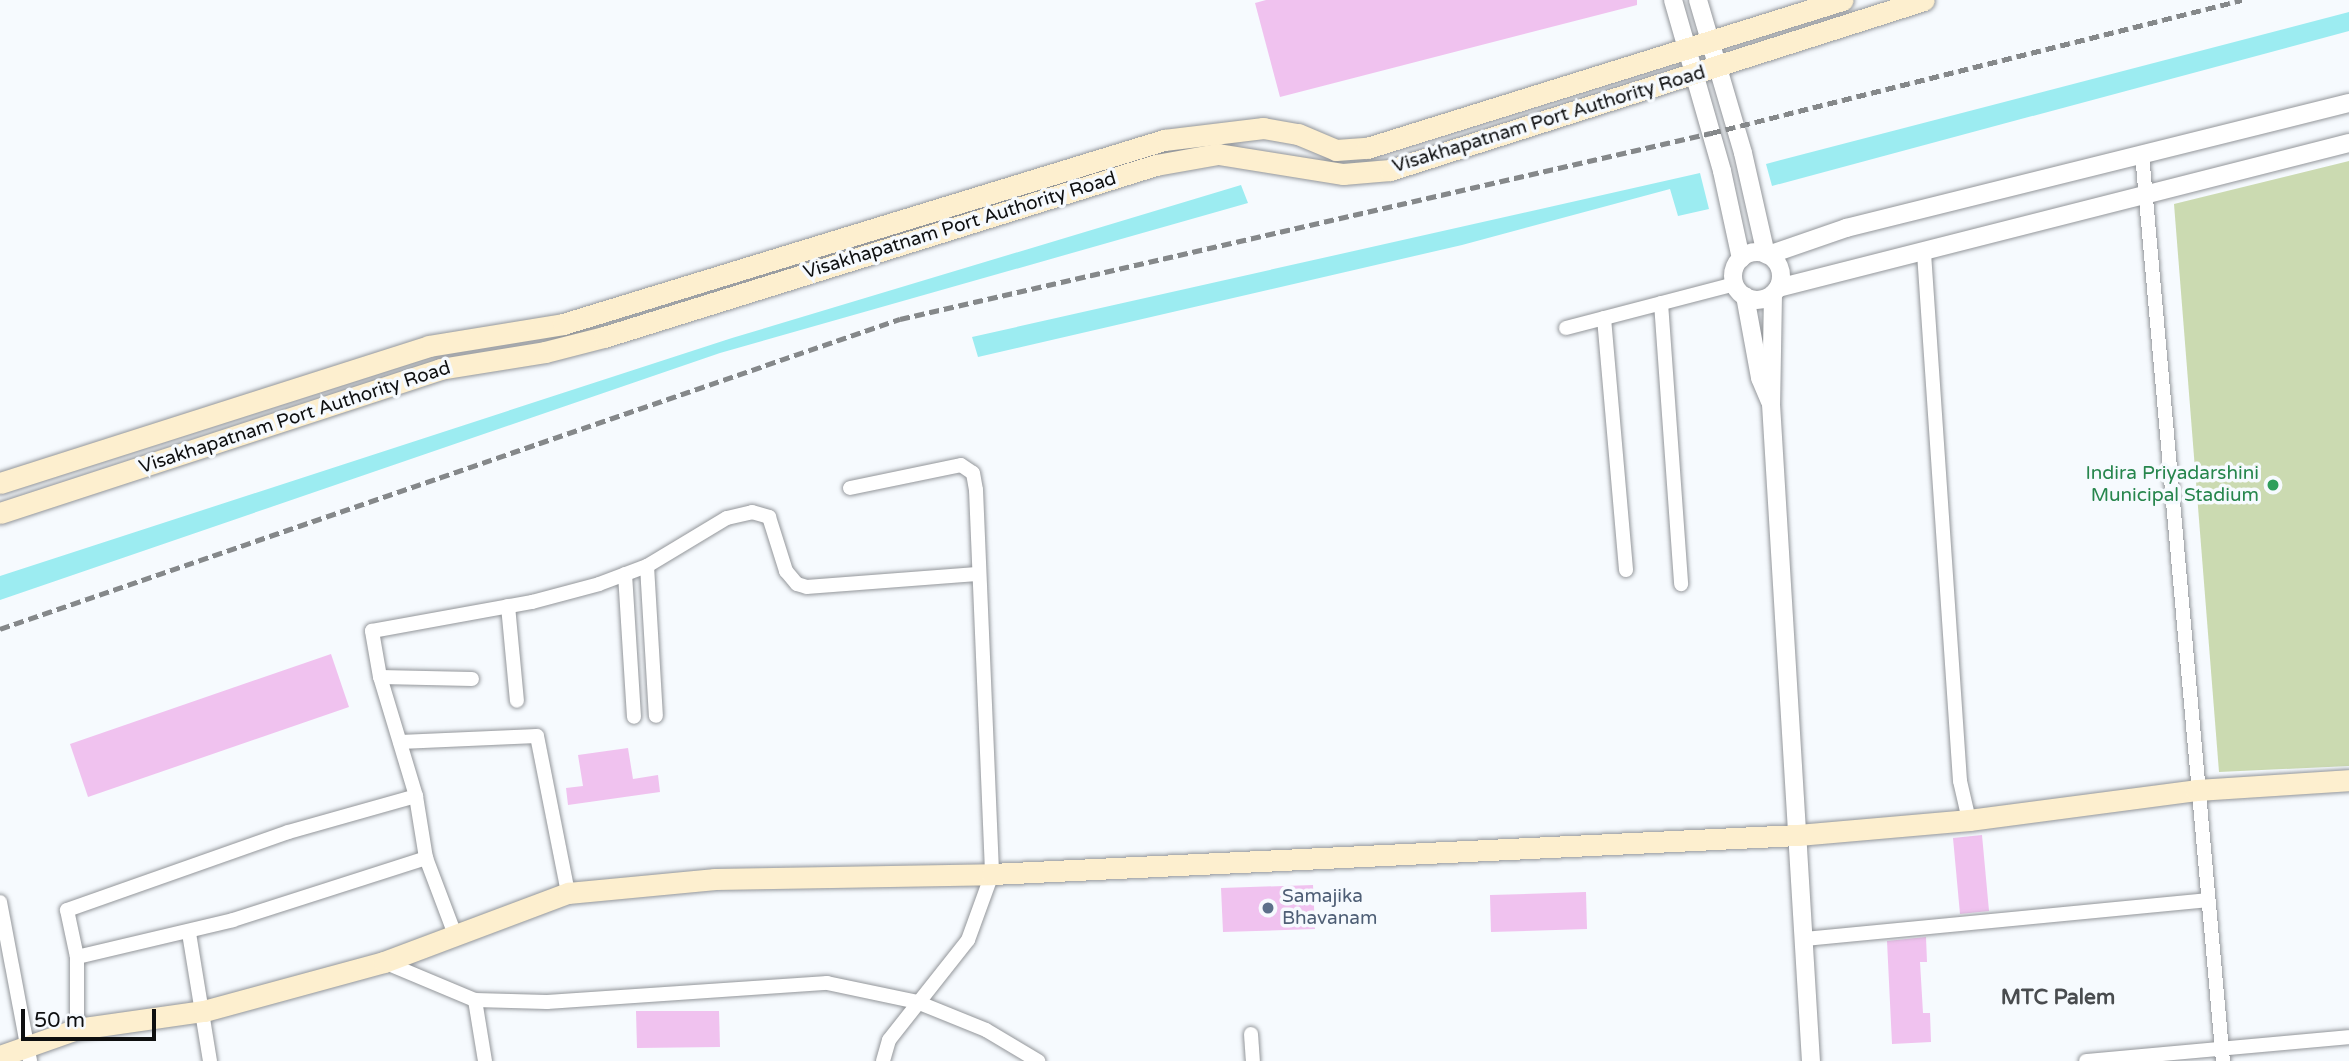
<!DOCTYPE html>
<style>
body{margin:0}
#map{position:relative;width:2349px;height:1061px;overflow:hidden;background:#f6fafe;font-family:"Varela Round",sans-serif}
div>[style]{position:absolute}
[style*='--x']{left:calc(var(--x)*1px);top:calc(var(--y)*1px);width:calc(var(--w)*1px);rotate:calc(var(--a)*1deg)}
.green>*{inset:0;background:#cbdab1}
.water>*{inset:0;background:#9cecf1}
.building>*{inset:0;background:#f0c2ef}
.roads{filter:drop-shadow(0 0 2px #93969a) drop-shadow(0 0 2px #93969a)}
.minor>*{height:14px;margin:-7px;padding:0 7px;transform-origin:7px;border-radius:7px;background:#fff}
.tertiary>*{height:18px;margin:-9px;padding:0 9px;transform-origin:9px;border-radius:9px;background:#fff}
.tertiary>.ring{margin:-9px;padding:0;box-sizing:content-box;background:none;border:18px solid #fff;border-radius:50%}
.secondary>*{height:21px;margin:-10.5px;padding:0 10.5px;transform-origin:10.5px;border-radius:10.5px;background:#fdefcf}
.rail>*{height:5px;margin-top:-2.5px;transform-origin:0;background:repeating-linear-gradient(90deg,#85888a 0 10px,transparent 0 15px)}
.dots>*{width:19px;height:19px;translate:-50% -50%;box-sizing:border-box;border:4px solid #f6fafe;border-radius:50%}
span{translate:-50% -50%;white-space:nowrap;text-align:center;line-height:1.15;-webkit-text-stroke:7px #f6fafe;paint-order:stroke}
.street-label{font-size:19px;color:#0e0f10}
.leisure-label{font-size:19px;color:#27864d}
.right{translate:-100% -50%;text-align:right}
.service-label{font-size:19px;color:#4e5e75}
.left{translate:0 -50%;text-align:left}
.neighbourhood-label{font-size:21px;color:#494c4f;font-weight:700}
.scale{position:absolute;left:21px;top:1009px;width:135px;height:32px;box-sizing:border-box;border:4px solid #0e0f10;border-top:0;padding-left:9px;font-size:21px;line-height:24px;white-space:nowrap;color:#0e0f10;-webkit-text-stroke:5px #f6fafe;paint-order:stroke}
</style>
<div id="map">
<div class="green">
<div style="clip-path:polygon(2349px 161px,2349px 766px,2219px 772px,2174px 204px)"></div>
</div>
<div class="water">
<div style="clip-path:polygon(2349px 12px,2349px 31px,1772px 186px,1766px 164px)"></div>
<div style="clip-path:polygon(1700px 173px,1709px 209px,1678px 216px,1670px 189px,1462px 245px,978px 357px,972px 337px)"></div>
<div style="clip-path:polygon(1241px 185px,1248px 203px,720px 353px,0 600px,0 576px,732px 338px)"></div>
</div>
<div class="building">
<div style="clip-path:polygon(1266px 0,1637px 0,1637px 5px,1280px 97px,1255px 3px)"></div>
<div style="clip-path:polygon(331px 654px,349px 707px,88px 797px,70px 744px)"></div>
<div style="clip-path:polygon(628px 748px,633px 779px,658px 775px,660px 792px,568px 805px,566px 788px,583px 786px,578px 755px)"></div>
<div style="clip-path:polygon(1982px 835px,1989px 911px,1960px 914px,1953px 838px)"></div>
<div style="clip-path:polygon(1313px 885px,1315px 929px,1223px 932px,1221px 888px)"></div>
<div style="clip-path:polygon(1586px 892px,1587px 929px,1491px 932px,1490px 895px)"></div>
<div style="clip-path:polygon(1926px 937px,1927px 962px,1920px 962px,1923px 1013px,1930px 1013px,1931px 1042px,1892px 1044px,1887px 941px)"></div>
<div style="clip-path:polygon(636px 1011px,719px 1011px,720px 1047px,637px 1048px)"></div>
</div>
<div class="roads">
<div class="minor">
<div style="--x:2142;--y:154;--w:911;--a:84.9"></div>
<div style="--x:1924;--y:253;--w:529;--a:86.1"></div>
<div style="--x:1960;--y:781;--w:40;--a:77"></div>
<div style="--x:1661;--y:303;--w:282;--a:85.9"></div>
<div style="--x:1604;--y:318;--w:253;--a:85"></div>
<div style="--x:1566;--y:328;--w:175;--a:-14.6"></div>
<div style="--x:850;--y:488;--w:113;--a:-11.7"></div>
<div style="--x:961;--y:465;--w:14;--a:34"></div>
<div style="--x:973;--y:473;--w:17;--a:80"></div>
<div style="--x:976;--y:490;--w:384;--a:87.6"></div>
<div style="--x:992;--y:874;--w:70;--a:110"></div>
<div style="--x:968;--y:940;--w:127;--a:128.3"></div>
<div style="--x:889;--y:1040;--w:22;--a:106"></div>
<div style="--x:647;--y:566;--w:150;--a:86.6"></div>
<div style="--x:625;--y:574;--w:143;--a:86.4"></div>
<div style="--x:508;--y:606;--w:95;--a:84.6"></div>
<div style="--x:380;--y:677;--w:92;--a:1.2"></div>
<div style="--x:400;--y:742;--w:137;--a:-2.5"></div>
<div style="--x:537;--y:736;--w:160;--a:78.8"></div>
<div style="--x:0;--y:902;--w:162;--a:79.3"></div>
<div style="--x:454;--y:932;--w:79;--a:-110.7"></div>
<div style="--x:426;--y:858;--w:63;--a:-99.2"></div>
<div style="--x:416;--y:796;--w:124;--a:-106.8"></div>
<div style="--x:380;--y:677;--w:47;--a:-99.9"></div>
<div style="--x:372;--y:631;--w:163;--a:-10.3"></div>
<div style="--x:532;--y:602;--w:69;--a:-15"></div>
<div style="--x:599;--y:584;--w:51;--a:-20.6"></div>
<div style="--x:647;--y:566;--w:93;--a:-31"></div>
<div style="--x:727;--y:518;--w:26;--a:-13"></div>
<div style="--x:752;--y:512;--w:18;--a:16"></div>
<div style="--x:769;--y:517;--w:57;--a:72.5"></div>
<div style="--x:786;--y:571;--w:17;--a:50"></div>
<div style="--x:797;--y:584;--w:10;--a:17"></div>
<div style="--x:807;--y:587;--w:170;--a:-4.4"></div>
<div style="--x:189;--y:933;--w:130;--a:80.7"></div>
<div style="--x:1804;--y:939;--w:405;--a:-5.5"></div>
<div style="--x:77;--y:957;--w:160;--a:-13.3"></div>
<div style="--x:233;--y:920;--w:203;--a:-17.8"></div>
<div style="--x:384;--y:962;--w:99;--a:22.7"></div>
<div style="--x:475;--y:1000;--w:72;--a:1.6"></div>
<div style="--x:547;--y:1002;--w:281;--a:-3.9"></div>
<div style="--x:827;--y:983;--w:92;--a:11.9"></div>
<div style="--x:917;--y:1002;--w:74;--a:22.1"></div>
<div style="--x:986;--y:1030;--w:61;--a:30.8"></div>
<div style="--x:475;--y:1000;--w:62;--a:80.7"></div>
<div style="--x:77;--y:1029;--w:72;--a:-90"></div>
<div style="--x:77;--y:957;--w:48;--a:-102"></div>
<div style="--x:67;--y:910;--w:234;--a:-19.4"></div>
<div style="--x:288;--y:832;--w:133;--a:-15.7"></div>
<div style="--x:1251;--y:1034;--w:27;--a:86"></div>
<div style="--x:2086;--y:1061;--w:264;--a:-5.2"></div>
</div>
<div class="tertiary">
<div style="--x:1673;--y:0;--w:178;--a:74"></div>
<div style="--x:1722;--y:171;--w:90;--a:77.8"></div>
<div style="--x:1698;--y:0;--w:159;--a:73.6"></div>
<div style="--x:1743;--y:153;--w:104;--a:77.2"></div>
<div class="ring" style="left:1733px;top:252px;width:30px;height:30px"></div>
<div style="--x:1768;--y:255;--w:83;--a:-19.1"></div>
<div style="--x:1846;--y:228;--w:518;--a:-13.96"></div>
<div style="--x:1778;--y:288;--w:589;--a:-14.25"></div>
<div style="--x:1773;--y:294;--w:110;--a:91"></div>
<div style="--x:1771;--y:404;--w:658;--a:86.52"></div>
<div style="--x:1745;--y:296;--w:83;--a:79.6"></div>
<div style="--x:1760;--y:378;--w:25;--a:67"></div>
</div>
<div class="secondary">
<div style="--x:0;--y:483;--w:450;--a:-17.7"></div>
<div style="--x:429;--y:346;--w:136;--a:-9.3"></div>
<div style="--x:563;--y:324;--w:629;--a:-17.02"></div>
<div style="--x:1164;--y:140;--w:100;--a:-6.9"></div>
<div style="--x:1263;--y:128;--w:36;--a:10"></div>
<div style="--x:1298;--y:134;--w:41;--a:22.8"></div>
<div style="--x:1336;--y:150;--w:31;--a:-4"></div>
<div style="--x:1367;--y:148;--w:498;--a:-17.3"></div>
<div style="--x:0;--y:513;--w:463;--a:-18.1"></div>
<div style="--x:440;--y:369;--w:106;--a:-9.2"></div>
<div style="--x:545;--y:352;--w:61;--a:-14.3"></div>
<div style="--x:604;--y:337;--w:578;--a:-17.31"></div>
<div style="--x:1156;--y:165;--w:63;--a:-10.1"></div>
<div style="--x:1218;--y:154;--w:127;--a:9.1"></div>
<div style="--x:1343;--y:174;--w:47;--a:-4.9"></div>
<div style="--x:1390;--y:170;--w:560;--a:-17.66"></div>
<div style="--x:0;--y:1056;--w:82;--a:-19.3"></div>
<div style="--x:77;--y:1029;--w:128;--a:-8.1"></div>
<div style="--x:204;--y:1011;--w:187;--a:-15.2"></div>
<div style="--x:384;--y:962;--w:197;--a:-20.6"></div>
<div style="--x:568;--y:893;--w:148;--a:-5.4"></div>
<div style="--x:715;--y:879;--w:277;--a:-1"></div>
<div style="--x:992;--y:874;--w:807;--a:-2.77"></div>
<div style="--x:1798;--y:835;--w:172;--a:-5"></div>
<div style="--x:1969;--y:820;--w:229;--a:-7.5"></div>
<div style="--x:2196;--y:790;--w:153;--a:-3.7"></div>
</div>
</div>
<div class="rail">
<div style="--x:0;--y:629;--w:952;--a:-19.01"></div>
<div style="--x:900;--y:319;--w:832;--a:-12.92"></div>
<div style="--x:1711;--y:133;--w:547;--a:-14.06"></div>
</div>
<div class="dots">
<div style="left:2273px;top:485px;background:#2e9e5b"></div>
<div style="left:1268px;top:908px;background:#5c6f8a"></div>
</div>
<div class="street-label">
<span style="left:1549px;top:120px;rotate:-17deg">Visakhapatnam Port Authority Road</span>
<span style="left:960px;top:226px;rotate:-17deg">Visakhapatnam Port Authority Road</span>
<span style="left:295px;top:418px;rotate:-18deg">Visakhapatnam Port Authority Road</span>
</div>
<div class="leisure-label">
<span class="right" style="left:2259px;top:485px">Indira Priyadarshini<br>Municipal Stadium</span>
</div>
<div class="service-label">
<span class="left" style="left:1282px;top:908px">Samajika<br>Bhavanam</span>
</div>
<div class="neighbourhood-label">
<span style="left:2058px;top:998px">MTC Palem</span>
</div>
<div class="scale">50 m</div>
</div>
